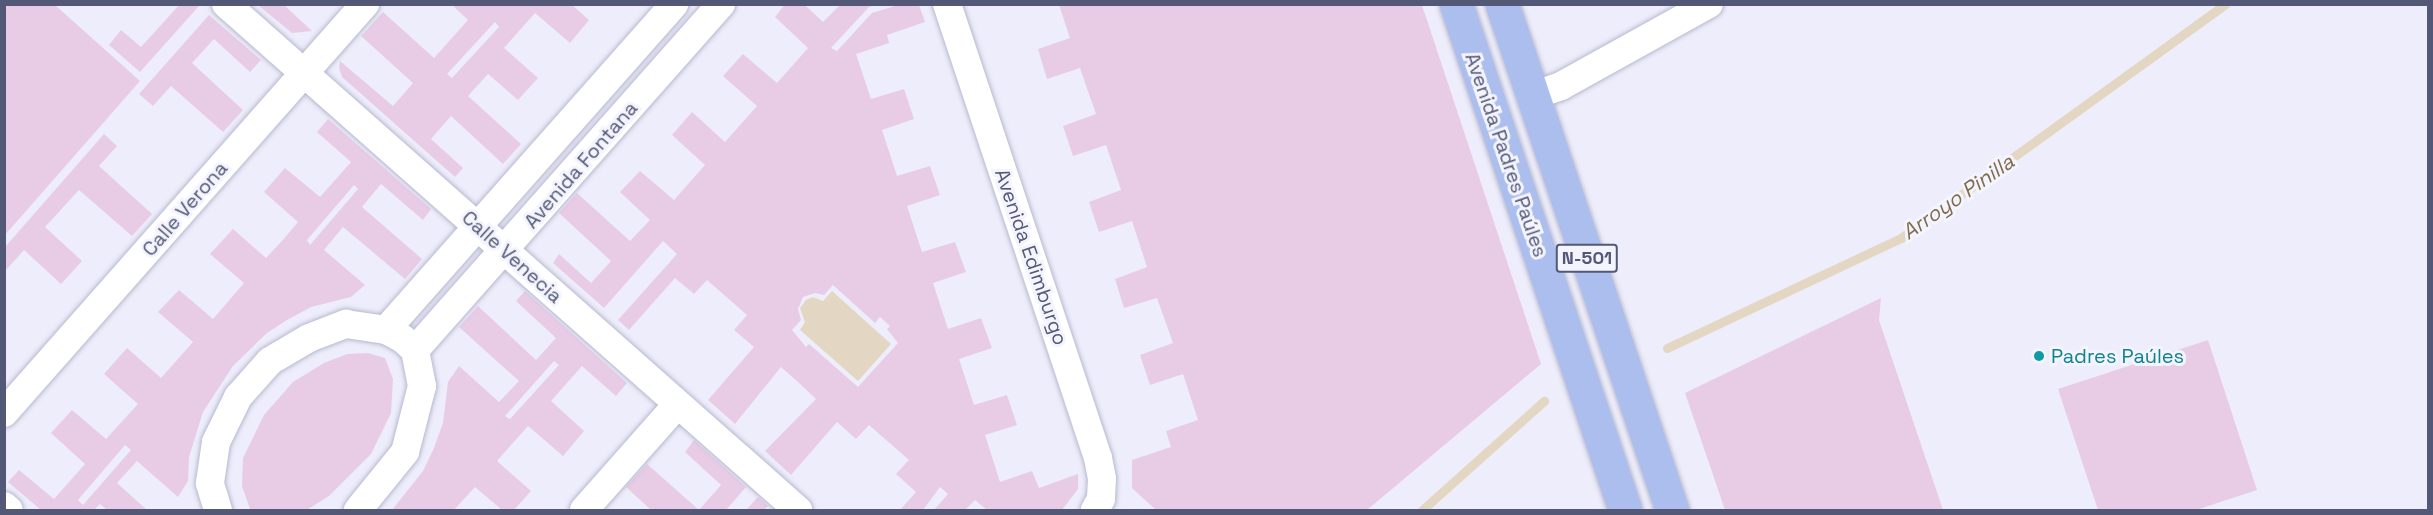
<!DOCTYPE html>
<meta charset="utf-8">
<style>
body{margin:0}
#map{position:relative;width:2433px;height:515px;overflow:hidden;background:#eeedfb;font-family:"Space Grotesk",sans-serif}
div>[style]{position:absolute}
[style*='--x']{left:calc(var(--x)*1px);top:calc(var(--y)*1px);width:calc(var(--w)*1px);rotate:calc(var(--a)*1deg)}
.green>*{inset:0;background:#e8cce6}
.water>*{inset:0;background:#e3d7c3}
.stream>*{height:9px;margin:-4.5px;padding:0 4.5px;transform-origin:4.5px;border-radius:4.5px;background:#e3d7c3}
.roads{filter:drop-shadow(0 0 2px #b6b9cf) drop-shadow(0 0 2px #b6b9cf)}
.street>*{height:28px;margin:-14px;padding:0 14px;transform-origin:14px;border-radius:14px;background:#fff}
.highway>*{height:33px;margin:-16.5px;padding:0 16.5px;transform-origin:16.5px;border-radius:16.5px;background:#acbeee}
.dots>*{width:16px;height:16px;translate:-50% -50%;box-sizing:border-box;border:3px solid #f4f4fe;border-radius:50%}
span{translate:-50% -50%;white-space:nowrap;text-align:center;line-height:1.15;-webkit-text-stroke:6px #f4f4fe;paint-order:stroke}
.shield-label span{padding:2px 4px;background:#f4f4fe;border:2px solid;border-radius:4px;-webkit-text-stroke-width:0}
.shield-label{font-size:18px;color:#525875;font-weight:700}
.street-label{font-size:20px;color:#525875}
.culture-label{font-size:20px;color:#0d838f}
.left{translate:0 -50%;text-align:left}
.water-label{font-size:21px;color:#7f6b4a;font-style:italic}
.frame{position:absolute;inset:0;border:6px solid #525875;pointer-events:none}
</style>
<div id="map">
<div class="green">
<div style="clip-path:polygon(180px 4px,199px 6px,140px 72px,109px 45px,121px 30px,141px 47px)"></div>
<div style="clip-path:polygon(evenodd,785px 4px,805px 5px,823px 22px,840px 5px,877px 5px,869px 7px,831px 48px,837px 51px,872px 13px,898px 5px,919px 5px,925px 22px,887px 35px,889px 43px,856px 54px,871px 99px,904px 89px,914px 119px,882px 130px,897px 176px,930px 166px,940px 195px,907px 206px,922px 252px,955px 242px,966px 272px,933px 283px,948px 329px,981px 318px,992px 348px,959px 359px,974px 405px,1007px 395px,1017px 425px,985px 435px,1000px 482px,1032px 471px,1039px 488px,1078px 474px,1078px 489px,1062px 510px,987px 510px,975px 500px,965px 510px,934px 510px,948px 494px,940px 487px,923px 510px,900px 510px,916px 492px,896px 474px,909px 460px,869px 425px,856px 439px,837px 422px,791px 475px,765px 451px,816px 399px,799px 383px,781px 367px,735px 424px,708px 400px,754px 347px,734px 330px,747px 315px,707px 280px,694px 294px,675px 278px,629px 330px,618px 320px,677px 254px,663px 241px,604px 308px,553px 263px,559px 254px,591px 283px,611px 261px,559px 213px,577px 193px,630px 241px,650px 220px,620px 192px,640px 171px,674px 200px,705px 165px,672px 135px,692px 112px,725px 142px,757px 106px,723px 76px,743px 54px,777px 83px,808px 48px,775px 17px,785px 4px,833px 285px,875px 323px,880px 317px,890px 326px,887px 329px,898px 343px,858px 387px,809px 344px,806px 347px,792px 330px,801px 320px,798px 309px,803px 297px,815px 293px,824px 295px,833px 285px)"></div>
<div style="clip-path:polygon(8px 5px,55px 5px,140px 81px,5px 235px,4px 9px)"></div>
<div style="clip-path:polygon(258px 5px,284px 5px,312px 31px,292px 33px)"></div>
<div style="clip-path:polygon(evenodd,452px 5px,572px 5px,589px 20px,570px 43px,535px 13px,504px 48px,538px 78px,518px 100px,488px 74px,468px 96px,521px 144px,503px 164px,451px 116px,431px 139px,463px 168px,455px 177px,342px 77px,339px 68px,340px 61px,393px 106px,413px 83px,361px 36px,383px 12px,434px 58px,468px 20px,452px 5px,495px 22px,499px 27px,452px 78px,447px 74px,495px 22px)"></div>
<div style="clip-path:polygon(1059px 5px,1422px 5px,1541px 364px,1367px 510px,1156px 510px,1132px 488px,1132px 460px,1171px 447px,1166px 431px,1198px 420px,1183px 374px,1150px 385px,1140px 355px,1173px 343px,1157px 298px,1124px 308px,1115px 279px,1147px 267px,1132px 221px,1099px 232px,1089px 202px,1121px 190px,1106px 145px,1073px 156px,1063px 126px,1096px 114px,1080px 68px,1047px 79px,1038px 49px,1070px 38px)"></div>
<div style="clip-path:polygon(209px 15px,261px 60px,250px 72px,214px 39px,192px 63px,243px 110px,223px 132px,171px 86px,153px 106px,139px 94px)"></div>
<div style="clip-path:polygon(evenodd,328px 119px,431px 209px,423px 220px,381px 184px,362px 207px,422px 259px,405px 279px,343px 227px,324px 250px,365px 285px,351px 297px,311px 307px,287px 320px,267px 333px,233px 366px,203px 412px,189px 457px,188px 481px,178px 497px,137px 461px,117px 483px,147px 510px,107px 510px,100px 504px,94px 510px,41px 510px,8px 482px,19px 470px,54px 499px,85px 464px,51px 433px,72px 410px,106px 439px,138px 404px,104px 374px,127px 348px,161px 378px,193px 342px,158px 312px,179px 290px,213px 319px,244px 283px,210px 254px,233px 229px,266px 258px,282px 241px,298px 222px,264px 192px,285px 168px,320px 197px,351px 162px,317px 132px,328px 119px,354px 185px,358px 189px,310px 245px,307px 240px,354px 185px,328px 119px,125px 445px,131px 450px,83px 505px,78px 500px,125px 445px)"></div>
<div style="clip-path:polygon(104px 134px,117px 146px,99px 166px,152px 214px,132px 236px,79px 190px,45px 227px,82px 261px,61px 284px,24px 250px,6px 270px,5px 247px)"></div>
<div style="clip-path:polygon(evenodd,525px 291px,627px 383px,616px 396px,582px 366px,551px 401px,584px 431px,563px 456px,528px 426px,497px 461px,531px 491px,514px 510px,502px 510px,475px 487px,454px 510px,392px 510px,423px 471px,434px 448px,443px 423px,448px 382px,459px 366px,499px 402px,519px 381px,459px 327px,478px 306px,536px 360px,556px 338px,516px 301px,525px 291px,554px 361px,559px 365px,510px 419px,505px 416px,554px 361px)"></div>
<div style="clip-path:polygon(1881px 298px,1879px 320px,1943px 510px,1725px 510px,1685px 393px)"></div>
<div style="clip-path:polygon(2208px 340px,2257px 490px,2196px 510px,2098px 510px,2058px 389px)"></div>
<div style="clip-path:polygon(368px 353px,385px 358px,393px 379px,391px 413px,371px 454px,329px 496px,307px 510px,250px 509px,242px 486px,243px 458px,264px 415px,293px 382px,324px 363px,347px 354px)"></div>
<div style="clip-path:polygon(694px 440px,746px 487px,726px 510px,651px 510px,626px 487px,647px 464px,699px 510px,721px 485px,685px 452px)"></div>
<div style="clip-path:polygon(758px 497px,768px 506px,764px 510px,746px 510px)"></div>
</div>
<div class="water">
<div style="clip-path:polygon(832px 291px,891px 344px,858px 381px,800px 330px,805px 322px,800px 308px,806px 300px,813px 297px,823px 301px)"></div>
</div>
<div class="stream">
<div style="--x:1667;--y:348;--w:259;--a:-25.2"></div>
<div style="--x:1901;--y:238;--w:400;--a:-35.8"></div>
<div style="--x:1422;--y:510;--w:164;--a:-41.8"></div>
</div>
<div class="roads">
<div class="street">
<div style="--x:226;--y:4;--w:764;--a:41.5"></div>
<div style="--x:947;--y:4;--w:478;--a:71.6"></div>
<div style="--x:1098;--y:458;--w:21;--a:79"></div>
<div style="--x:1102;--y:479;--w:20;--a:93"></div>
<div style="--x:1101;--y:499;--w:13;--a:119"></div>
<div style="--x:1532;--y:96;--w:31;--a:-19"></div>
<div style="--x:1561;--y:86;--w:169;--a:-29"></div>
<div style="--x:386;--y:330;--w:435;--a:-48.5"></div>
<div style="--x:415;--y:350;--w:462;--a:-48.5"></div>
<div style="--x:4;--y:413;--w:546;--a:-48.57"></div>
<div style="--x:4;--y:506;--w:6;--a:39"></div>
<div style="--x:218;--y:510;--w:28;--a:-107"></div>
<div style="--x:210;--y:483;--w:41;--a:-81.7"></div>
<div style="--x:216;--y:442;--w:50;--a:-63.9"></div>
<div style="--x:238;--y:397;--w:48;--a:-48.4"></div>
<div style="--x:270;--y:361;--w:45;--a:-30.5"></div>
<div style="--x:309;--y:338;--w:40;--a:-21"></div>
<div style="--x:346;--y:324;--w:40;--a:8.5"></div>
<div style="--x:386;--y:330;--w:19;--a:28"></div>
<div style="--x:403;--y:339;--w:16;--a:43"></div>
<div style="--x:415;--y:350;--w:37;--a:79"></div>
<div style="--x:422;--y:386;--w:68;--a:104.4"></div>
<div style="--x:405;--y:452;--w:75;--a:129"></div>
<div style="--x:584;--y:510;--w:140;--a:-48.5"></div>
</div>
<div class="highway">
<div style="--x:1456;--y:4;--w:533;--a:71.53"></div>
<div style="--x:1502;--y:4;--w:534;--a:71.43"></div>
</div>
</div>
<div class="dots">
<div style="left:2039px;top:356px;background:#0f9aa8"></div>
</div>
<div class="shield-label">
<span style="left:1587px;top:258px">N-501</span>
</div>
<div class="street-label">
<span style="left:1506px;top:155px;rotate:71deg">Avenida Padres Paúles</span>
<span style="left:581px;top:165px;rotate:-49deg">Avenida Fontana</span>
<span style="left:185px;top:209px;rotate:-49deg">Calle Verona</span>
<span style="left:512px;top:257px;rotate:42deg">Calle Venecia</span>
<span style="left:1031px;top:257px;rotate:71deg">Avenida Edimburgo</span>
</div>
<div class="culture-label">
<span class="left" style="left:2051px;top:356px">Padres Paúles</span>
</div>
<div class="water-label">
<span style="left:1958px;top:197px;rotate:-35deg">Arroyo Pinilla</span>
</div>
<div class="frame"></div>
</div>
